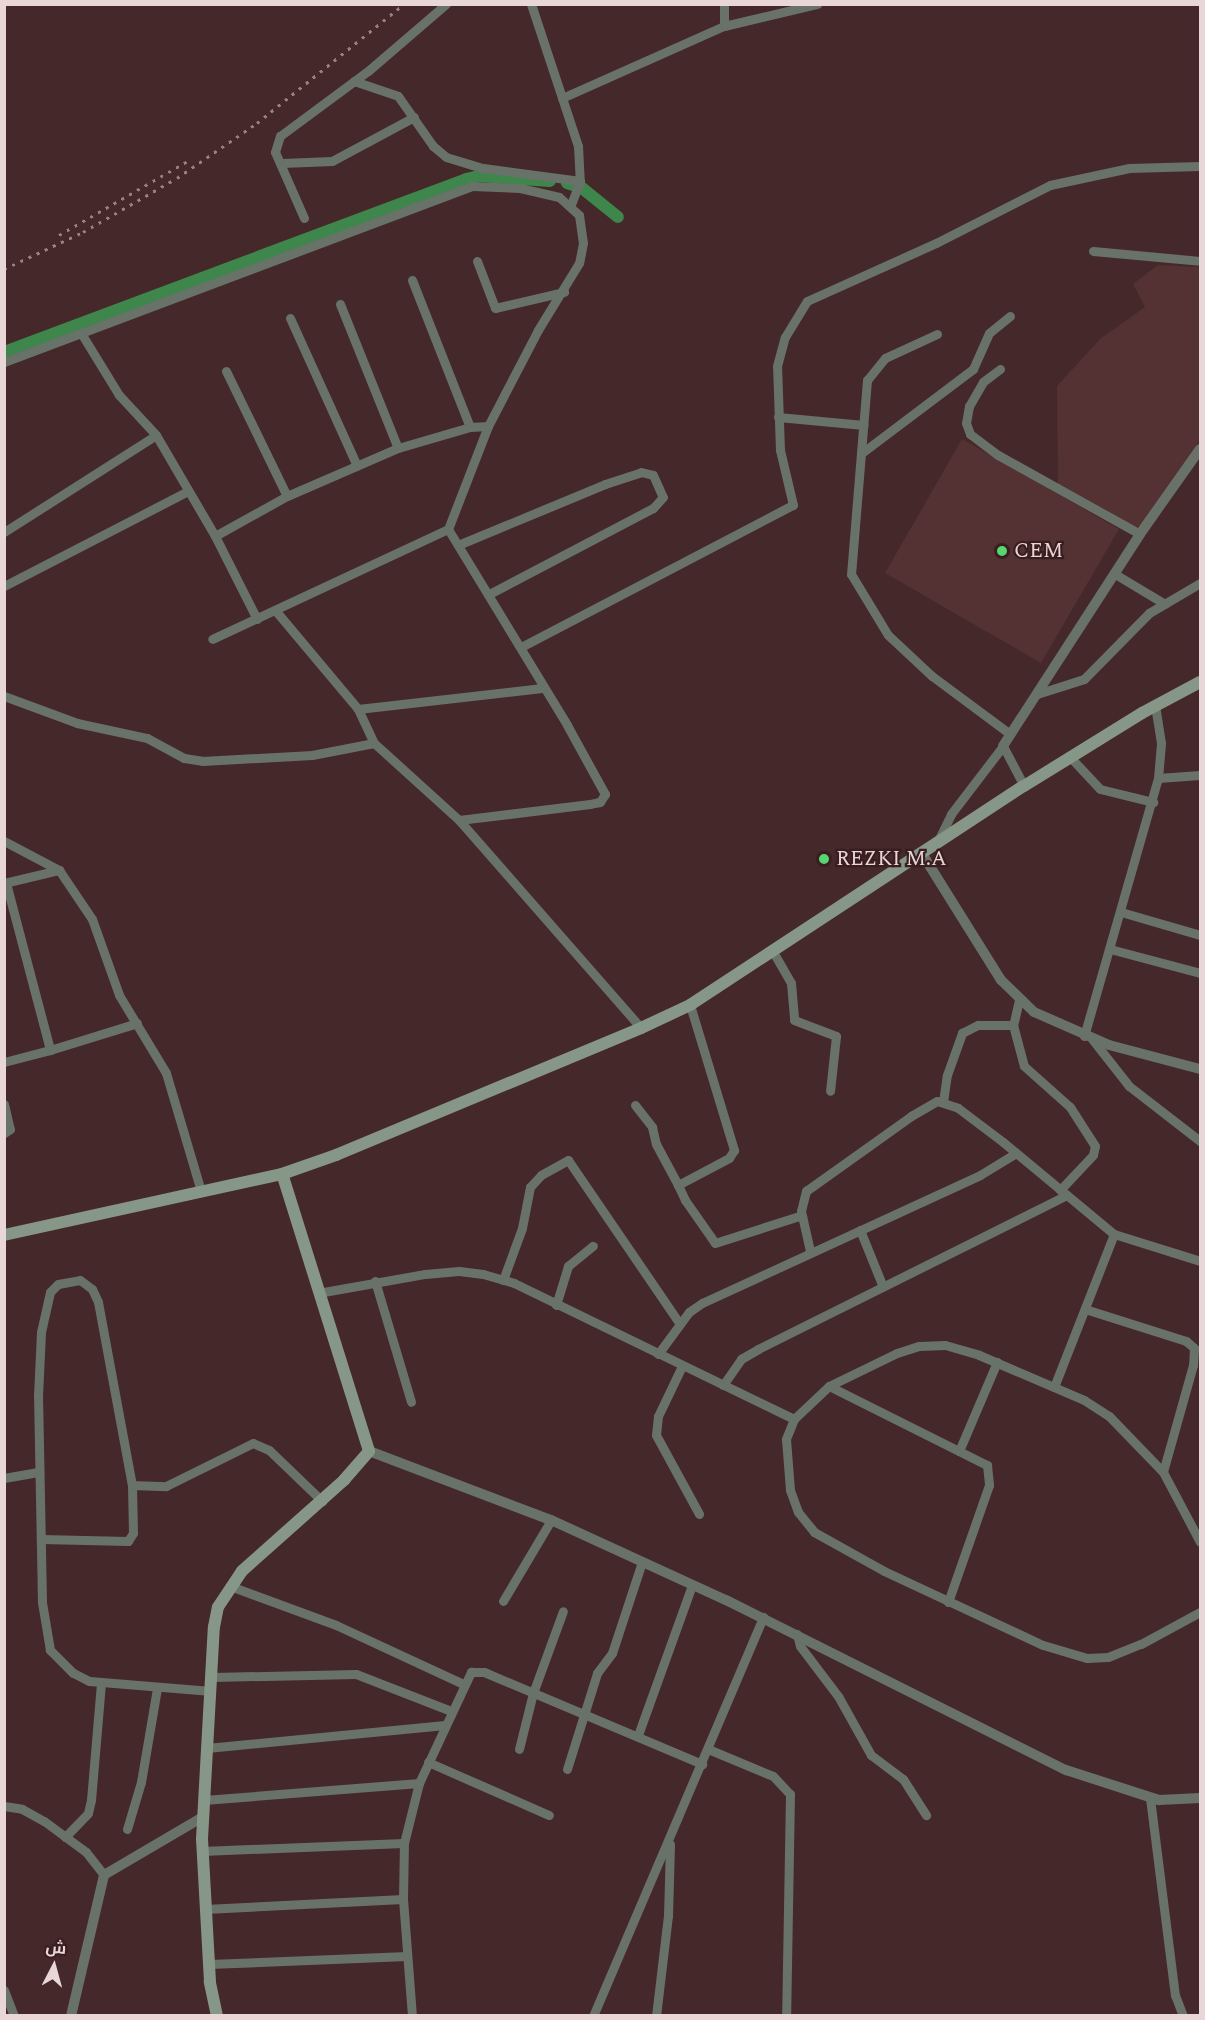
<!DOCTYPE html>
<meta charset="utf-8">
<style>
body{margin:0}
#map{position:relative;width:1205px;height:2020px;overflow:hidden;background:#452829;font-family:Spectral,Cairo,serif}
div>[style]{position:absolute}
[style*='--x']{left:calc(var(--x)*1px);top:calc(var(--y)*1px);width:calc(var(--w)*1px);rotate:calc(var(--a)*1deg)}
.built>*{inset:0;background:#543233}
.canal>*{height:12px;margin:-6px;padding:0 6px;transform-origin:6px;border-radius:6px;background:#3f864c}
.minor>*{height:9px;margin:-4.5px;padding:0 4.5px;transform-origin:4.5px;border-radius:4.5px;background:#687269}
.tertiary>*{height:10px;margin:-5px;padding:0 5px;transform-origin:5px;border-radius:5px;background:#687269}
.secondary>*{height:12px;margin:-6px;padding:0 6px;transform-origin:6px;border-radius:6px;background:#869788}
.rail>*{height:3px;margin-top:-1.5px;transform-origin:0;background:repeating-linear-gradient(90deg,#998181 0 3px,transparent 0 9px)}
.dots>*{width:16px;height:16px;translate:-50% -50%;box-sizing:border-box;border:3px solid #3a1e1f;border-radius:50%}
span{translate:-50% -50%;white-space:nowrap;text-align:center;line-height:1.15;-webkit-text-stroke:4.5px #3a1e1f;paint-order:stroke}
.poi-label{font-size:21px;color:#e9d6d6}
.left{translate:0 -50%;text-align:left}
.frame{position:absolute;inset:0;border:6px solid #e9d6d6;pointer-events:none}
.north{position:absolute;left:24px;top:1936px;width:60px;height:60px;-webkit-text-stroke:4px #3a1e1f;paint-order:stroke;rotate:6deg;font-size:16px;font-weight:700;line-height:24px;text-align:center;color:#e9d6d6}
.north::after{content:'';display:block;margin:auto;width:21px;height:27px;background:#e9d6d6;clip-path:polygon(50% 0,100% 100%,50% 72%,0 100%)}
</style>
<div id="map">
<div class="built">
<div style="clip-path:polygon(1158px 265px,1200px 267px,1200px 439px,1149px 524px,1134px 527px,1058px 484px,1057px 386px,1100px 339px,1145px 307px,1133px 284px)"></div>
<div style="clip-path:polygon(962px 439px,1119px 529px,1041px 663px,885px 573px)"></div>
</div>
<div class="canal">
<div style="--x:567;--y:183;--w:16;--a:18"></div>
<div style="--x:582;--y:188;--w:46;--a:38.9"></div>
<div style="--x:4;--y:352;--w:493;--a:-20.5"></div>
<div style="--x:466;--y:179;--w:13;--a:-13"></div>
<div style="--x:479;--y:176;--w:71;--a:4"></div>
</div>
<div class="minor">
<div style="--x:531;--y:4;--w:150;--a:71.7"></div>
<div style="--x:578;--y:146;--w:35;--a:87"></div>
<div style="--x:580;--y:181;--w:25;--a:111"></div>
<div style="--x:724;--y:4;--w:22;--a:90"></div>
<div style="--x:724;--y:26;--w:96;--a:-13.3"></div>
<div style="--x:354;--y:81;--w:46;--a:18.8"></div>
<div style="--x:398;--y:96;--w:61;--a:55"></div>
<div style="--x:433;--y:146;--w:17;--a:40"></div>
<div style="--x:446;--y:157;--w:39;--a:17"></div>
<div style="--x:483;--y:168;--w:98;--a:7.6"></div>
<div style="--x:562;--y:98;--w:177;--a:-24"></div>
<div style="--x:282;--y:163;--w:50;--a:-2.3"></div>
<div style="--x:332;--y:161;--w:93;--a:-28.2"></div>
<div style="--x:304;--y:218;--w:72;--a:-113.7"></div>
<div style="--x:275;--y:152;--w:17;--a:-73"></div>
<div style="--x:280;--y:136;--w:109;--a:-36.5"></div>
<div style="--x:368;--y:71;--w:103;--a:-40.7"></div>
<div style="--x:1093;--y:251;--w:107;--a:5.3"></div>
<div style="--x:477;--y:261;--w:50;--a:69"></div>
<div style="--x:495;--y:308;--w:71;--a:-13.1"></div>
<div style="--x:412;--y:280;--w:158;--a:68.5"></div>
<div style="--x:340;--y:304;--w:155;--a:68.1"></div>
<div style="--x:290;--y:318;--w:162;--a:65.6"></div>
<div style="--x:81;--y:333;--w:73;--a:58.5"></div>
<div style="--x:119;--y:395;--w:54;--a:47.2"></div>
<div style="--x:156;--y:435;--w:117;--a:59.7"></div>
<div style="--x:215;--y:536;--w:93;--a:63.2"></div>
<div style="--x:937;--y:334;--w:57;--a:155.2"></div>
<div style="--x:885;--y:358;--w:28;--a:129"></div>
<div style="--x:867;--y:380;--w:195;--a:94.7"></div>
<div style="--x:851;--y:574;--w:71;--a:58.8"></div>
<div style="--x:888;--y:635;--w:60;--a:43"></div>
<div style="--x:932;--y:676;--w:97;--a:36.6"></div>
<div style="--x:4;--y:362;--w:500;--a:-20.6"></div>
<div style="--x:472;--y:186;--w:48;--a:2.4"></div>
<div style="--x:520;--y:188;--w:40;--a:13"></div>
<div style="--x:559;--y:197;--w:27;--a:42"></div>
<div style="--x:579;--y:215;--w:28;--a:82"></div>
<div style="--x:583;--y:243;--w:20;--a:101"></div>
<div style="--x:579;--y:263;--w:79;--a:121.5"></div>
<div style="--x:538;--y:330;--w:108;--a:117.5"></div>
<div style="--x:488;--y:426;--w:110;--a:111.2"></div>
<div style="--x:448;--y:529;--w:260;--a:155"></div>
<div style="--x:1000;--y:369;--w:21;--a:143"></div>
<div style="--x:983;--y:382;--w:28;--a:120"></div>
<div style="--x:969;--y:406;--w:17;--a:100"></div>
<div style="--x:966;--y:423;--w:12;--a:70"></div>
<div style="--x:970;--y:434;--w:35;--a:37"></div>
<div style="--x:998;--y:455;--w:162;--a:29.1"></div>
<div style="--x:226;--y:371;--w:139;--a:64"></div>
<div style="--x:778;--y:417;--w:86;--a:5.3"></div>
<div style="--x:863;--y:452;--w:138;--a:-37"></div>
<div style="--x:973;--y:369;--w:39;--a:-66"></div>
<div style="--x:989;--y:333;--w:27;--a:-39"></div>
<div style="--x:448;--y:529;--w:229;--a:58.7"></div>
<div style="--x:567;--y:725;--w:79;--a:61.2"></div>
<div style="--x:605;--y:794;--w:9;--a:122"></div>
<div style="--x:600;--y:802;--w:10;--a:169"></div>
<div style="--x:590;--y:804;--w:132;--a:173"></div>
<div style="--x:4;--y:532;--w:180;--a:-32.5"></div>
<div style="--x:215;--y:536;--w:82;--a:-29.1"></div>
<div style="--x:287;--y:496;--w:121;--a:-23.4"></div>
<div style="--x:398;--y:448;--w:75;--a:-16.3"></div>
<div style="--x:470;--y:427;--w:18;--a:-3"></div>
<div style="--x:458;--y:545;--w:159;--a:-22.5"></div>
<div style="--x:605;--y:484;--w:38;--a:-18"></div>
<div style="--x:641;--y:472;--w:12;--a:14"></div>
<div style="--x:653;--y:475;--w:24;--a:66"></div>
<div style="--x:663;--y:497;--w:15;--a:132"></div>
<div style="--x:653;--y:508;--w:185;--a:152.3"></div>
<div style="--x:1115;--y:574;--w:58;--a:31"></div>
<div style="--x:4;--y:586;--w:207;--a:-27.3"></div>
<div style="--x:275;--y:610;--w:129;--a:50"></div>
<div style="--x:358;--y:709;--w:38;--a:65"></div>
<div style="--x:374;--y:743;--w:115;--a:42.2"></div>
<div style="--x:459;--y:820;--w:276;--a:48.8"></div>
<div style="--x:521;--y:647;--w:307;--a:-27.6"></div>
<div style="--x:793;--y:505;--w:57;--a:-103.3"></div>
<div style="--x:780;--y:450;--w:84;--a:-92"></div>
<div style="--x:777;--y:366;--w:30;--a:-75"></div>
<div style="--x:785;--y:337;--w:42;--a:-58.6"></div>
<div style="--x:807;--y:301;--w:141;--a:-24.2"></div>
<div style="--x:936;--y:243;--w:128;--a:-27"></div>
<div style="--x:1050;--y:185;--w:81;--a:-12.1"></div>
<div style="--x:1129;--y:168;--w:71;--a:-1.6"></div>
<div style="--x:1037;--y:694;--w:49;--a:-17.7"></div>
<div style="--x:1084;--y:679;--w:93;--a:-45.4"></div>
<div style="--x:1149;--y:613;--w:59;--a:-30.5"></div>
<div style="--x:4;--y:696;--w:78;--a:20.3"></div>
<div style="--x:77;--y:723;--w:72;--a:12.1"></div>
<div style="--x:147;--y:738;--w:42;--a:28.4"></div>
<div style="--x:184;--y:758;--w:18;--a:9"></div>
<div style="--x:202;--y:761;--w:110;--a:-3.1"></div>
<div style="--x:312;--y:755;--w:63;--a:-11"></div>
<div style="--x:358;--y:709;--w:185;--a:-6.5"></div>
<div style="--x:1071;--y:758;--w:42;--a:46.9"></div>
<div style="--x:1100;--y:789;--w:55;--a:13.8"></div>
<div style="--x:1158;--y:778;--w:42;--a:-4.1"></div>
<div style="--x:4;--y:841;--w:62;--a:27.8"></div>
<div style="--x:59;--y:870;--w:59;--a:56"></div>
<div style="--x:92;--y:919;--w:81;--a:70.4"></div>
<div style="--x:119;--y:995;--w:91;--a:58.9"></div>
<div style="--x:166;--y:1073;--w:123;--a:73.5"></div>
<div style="--x:938;--y:841;--w:30;--a:-64"></div>
<div style="--x:951;--y:814;--w:86;--a:-52.6"></div>
<div style="--x:1003;--y:746;--w:45;--a:62.3"></div>
<div style="--x:4;--y:883;--w:57;--a:-13.3"></div>
<div style="--x:6;--y:883;--w:173;--a:75.2"></div>
<div style="--x:50;--y:1050;--w:91;--a:-17.2"></div>
<div style="--x:1121;--y:912;--w:82;--a:16.2"></div>
<div style="--x:1110;--y:949;--w:93;--a:14.9"></div>
<div style="--x:772;--y:950;--w:38;--a:60"></div>
<div style="--x:791;--y:983;--w:37;--a:85"></div>
<div style="--x:794;--y:1020;--w:45;--a:20.9"></div>
<div style="--x:836;--y:1036;--w:55;--a:96.2"></div>
<div style="--x:1019;--y:1000;--w:26;--a:103"></div>
<div style="--x:1013;--y:1025;--w:42;--a:75"></div>
<div style="--x:1024;--y:1066;--w:62;--a:41.7"></div>
<div style="--x:1070;--y:1107;--w:46;--a:57.3"></div>
<div style="--x:1095;--y:1146;--w:9;--a:103"></div>
<div style="--x:1093;--y:1155;--w:48;--a:133.3"></div>
<div style="--x:690;--y:1005;--w:152;--a:73.1"></div>
<div style="--x:734;--y:1150;--w:9;--a:122"></div>
<div style="--x:729;--y:1158;--w:58;--a:152.1"></div>
<div style="--x:678;--y:1185;--w:17;--a:65"></div>
<div style="--x:685;--y:1200;--w:52;--a:55.1"></div>
<div style="--x:715;--y:1243;--w:91;--a:-17.8"></div>
<div style="--x:1084;--y:1036;--w:268;--a:-74"></div>
<div style="--x:1158;--y:778;--w:35;--a:-85"></div>
<div style="--x:1161;--y:743;--w:38;--a:-99"></div>
<div style="--x:1092;--y:1039;--w:60;--a:51.8"></div>
<div style="--x:1129;--y:1086;--w:90;--a:37.8"></div>
<div style="--x:4;--y:1062;--w:48;--a:-14.6"></div>
<div style="--x:943;--y:1102;--w:27;--a:-82"></div>
<div style="--x:947;--y:1075;--w:45;--a:-70.3"></div>
<div style="--x:962;--y:1033;--w:18;--a:-27"></div>
<div style="--x:978;--y:1025;--w:35;--a:0"></div>
<div style="--x:4;--y:1104;--w:26;--a:77"></div>
<div style="--x:10;--y:1129;--w:7;--a:146"></div>
<div style="--x:635;--y:1105;--w:28;--a:52"></div>
<div style="--x:652;--y:1127;--w:17;--a:77"></div>
<div style="--x:656;--y:1144;--w:47;--a:61.8"></div>
<div style="--x:860;--y:1230;--w:61;--a:68"></div>
<div style="--x:810;--y:1251;--w:41;--a:-102.7"></div>
<div style="--x:801;--y:1211;--w:21;--a:-76"></div>
<div style="--x:806;--y:1191;--w:129;--a:-35.5"></div>
<div style="--x:911;--y:1116;--w:30;--a:-30"></div>
<div style="--x:937;--y:1101;--w:22;--a:18"></div>
<div style="--x:958;--y:1108;--w:56;--a:37.1"></div>
<div style="--x:1003;--y:1142;--w:144;--a:39.7"></div>
<div style="--x:1114;--y:1234;--w:90;--a:17.4"></div>
<div style="--x:503;--y:1280;--w:55;--a:-69.9"></div>
<div style="--x:522;--y:1228;--w:42;--a:-79"></div>
<div style="--x:530;--y:1187;--w:16;--a:-47"></div>
<div style="--x:541;--y:1175;--w:31;--a:-29"></div>
<div style="--x:568;--y:1160;--w:197;--a:55.7"></div>
<div style="--x:375;--y:1281;--w:126;--a:73.4"></div>
<div style="--x:318;--y:1293;--w:109;--a:-10.1"></div>
<div style="--x:425;--y:1274;--w:34;--a:-5"></div>
<div style="--x:459;--y:1271;--w:24;--a:7"></div>
<div style="--x:483;--y:1274;--w:32;--a:16"></div>
<div style="--x:514;--y:1283;--w:311;--a:25.9"></div>
<div style="--x:794;--y:1419;--w:22;--a:112"></div>
<div style="--x:786;--y:1439;--w:51;--a:85.5"></div>
<div style="--x:790;--y:1490;--w:23;--a:70"></div>
<div style="--x:798;--y:1512;--w:26;--a:51"></div>
<div style="--x:814;--y:1532;--w:80;--a:29.1"></div>
<div style="--x:884;--y:1571;--w:175;--a:25"></div>
<div style="--x:1043;--y:1645;--w:46;--a:16.5"></div>
<div style="--x:1087;--y:1658;--w:21;--a:-3"></div>
<div style="--x:1108;--y:1657;--w:35;--a:-22"></div>
<div style="--x:1141;--y:1644;--w:67;--a:-28.5"></div>
<div style="--x:556;--y:1305;--w:41;--a:-72.9"></div>
<div style="--x:568;--y:1266;--w:32;--a:-39"></div>
<div style="--x:1085;--y:1309;--w:106;--a:17.6"></div>
<div style="--x:1186;--y:1341;--w:11;--a:41"></div>
<div style="--x:1194;--y:1348;--w:17;--a:93"></div>
<div style="--x:1193;--y:1365;--w:111;--a:105.7"></div>
<div style="--x:658;--y:1354;--w:52;--a:-53.6"></div>
<div style="--x:689;--y:1312;--w:16;--a:-35"></div>
<div style="--x:702;--y:1303;--w:306;--a:-24.7"></div>
<div style="--x:980;--y:1175;--w:42;--a:-31.4"></div>
<div style="--x:682;--y:1366;--w:55;--a:115.6"></div>
<div style="--x:658;--y:1416;--w:19;--a:96"></div>
<div style="--x:656;--y:1435;--w:90;--a:61.4"></div>
<div style="--x:723;--y:1385;--w:32;--a:-55"></div>
<div style="--x:741;--y:1359;--w:20;--a:-30"></div>
<div style="--x:758;--y:1349;--w:345;--a:-26.5"></div>
<div style="--x:829;--y:1386;--w:177;--a:26.6"></div>
<div style="--x:987;--y:1465;--w:20;--a:84"></div>
<div style="--x:989;--y:1485;--w:124;--a:109.3"></div>
<div style="--x:1054;--y:1387;--w:164;--a:-68.6"></div>
<div style="--x:794;--y:1419;--w:48;--a:-43.3"></div>
<div style="--x:829;--y:1386;--w:76;--a:-25.9"></div>
<div style="--x:897;--y:1353;--w:23;--a:-18"></div>
<div style="--x:919;--y:1346;--w:26;--a:-2"></div>
<div style="--x:945;--y:1345;--w:35;--a:16"></div>
<div style="--x:979;--y:1355;--w:114;--a:23.2"></div>
<div style="--x:1084;--y:1400;--w:30;--a:33"></div>
<div style="--x:1109;--y:1416;--w:78;--a:46"></div>
<div style="--x:1163;--y:1472;--w:79;--a:62.1"></div>
<div style="--x:959;--y:1451;--w:97;--a:-66.9"></div>
<div style="--x:4;--y:1478;--w:36;--a:-10"></div>
<div style="--x:41;--y:1539;--w:87;--a:1.3"></div>
<div style="--x:128;--y:1541;--w:9;--a:-58"></div>
<div style="--x:133;--y:1533;--w:48;--a:-91.2"></div>
<div style="--x:230;--y:1586;--w:113;--a:20.2"></div>
<div style="--x:336;--y:1625;--w:140;--a:24.9"></div>
<div style="--x:503;--y:1601;--w:94;--a:-59.3"></div>
<div style="--x:797;--y:1634;--w:12;--a:76"></div>
<div style="--x:800;--y:1646;--w:63;--a:52.8"></div>
<div style="--x:838;--y:1696;--w:68;--a:60.8"></div>
<div style="--x:871;--y:1755;--w:40;--a:37"></div>
<div style="--x:903;--y:1779;--w:43;--a:57.4"></div>
<div style="--x:212;--y:1677;--w:144;--a:-1.2"></div>
<div style="--x:356;--y:1674;--w:102;--a:21.3"></div>
<div style="--x:211;--y:1691;--w:122;--a:-175.3"></div>
<div style="--x:89;--y:1681;--w:18;--a:-153"></div>
<div style="--x:73;--y:1673;--w:33;--a:-135"></div>
<div style="--x:50;--y:1650;--w:49;--a:-99.5"></div>
<div style="--x:42;--y:1602;--w:206;--a:-91.1"></div>
<div style="--x:38;--y:1396;--w:64;--a:-87.3"></div>
<div style="--x:41;--y:1332;--w:41;--a:-77.3"></div>
<div style="--x:50;--y:1292;--w:11;--a:-45"></div>
<div style="--x:58;--y:1284;--w:22;--a:-10"></div>
<div style="--x:80;--y:1280;--w:15;--a:37"></div>
<div style="--x:92;--y:1289;--w:14;--a:65"></div>
<div style="--x:98;--y:1302;--w:186;--a:79.5"></div>
<div style="--x:132;--y:1485;--w:34;--a:2"></div>
<div style="--x:166;--y:1486;--w:97;--a:-26.3"></div>
<div style="--x:253;--y:1443;--w:17;--a:24"></div>
<div style="--x:269;--y:1450;--w:74;--a:43.9"></div>
<div style="--x:638;--y:1735;--w:159;--a:-70.2"></div>
<div style="--x:207;--y:1748;--w:239;--a:-5.5"></div>
<div style="--x:519;--y:1749;--w:58;--a:-76"></div>
<div style="--x:533;--y:1693;--w:87;--a:-69.9"></div>
<div style="--x:708;--y:1749;--w:70;--a:22.6"></div>
<div style="--x:773;--y:1776;--w:25;--a:47"></div>
<div style="--x:790;--y:1794;--w:222;--a:91"></div>
<div style="--x:428;--y:1762;--w:132;--a:23.7"></div>
<div style="--x:567;--y:1769;--w:101;--a:-72.6"></div>
<div style="--x:597;--y:1673;--w:25;--a:-53"></div>
<div style="--x:612;--y:1653;--w:96;--a:-71.8"></div>
<div style="--x:1150;--y:1798;--w:199;--a:82.8"></div>
<div style="--x:1175;--y:1995;--w:22;--a:69"></div>
<div style="--x:204;--y:1800;--w:216;--a:-4.5"></div>
<div style="--x:4;--y:1806;--w:18;--a:9"></div>
<div style="--x:22;--y:1809;--w:25;--a:29"></div>
<div style="--x:44;--y:1821;--w:52;--a:36.4"></div>
<div style="--x:86;--y:1852;--w:29;--a:52"></div>
<div style="--x:127;--y:1829;--w:49;--a:-73.4"></div>
<div style="--x:141;--y:1782;--w:95;--a:-80.3"></div>
<div style="--x:65;--y:1837;--w:33;--a:-46"></div>
<div style="--x:88;--y:1813;--w:13;--a:-77"></div>
<div style="--x:91;--y:1800;--w:116;--a:-85.1"></div>
<div style="--x:202;--y:1851;--w:202;--a:-2.3"></div>
<div style="--x:205;--y:1909;--w:198;--a:-2.9"></div>
<div style="--x:209;--y:1964;--w:198;--a:-2.3"></div>
<div style="--x:4;--y:1990;--w:28;--a:69"></div>
<div style="--x:412;--y:2016;--w:117;--a:-94.4"></div>
<div style="--x:403;--y:1899;--w:56;--a:-89"></div>
<div style="--x:404;--y:1843;--w:62;--a:-76"></div>
<div style="--x:419;--y:1783;--w:123;--a:-64.9"></div>
<div style="--x:471;--y:1672;--w:13;--a:0"></div>
<div style="--x:484;--y:1672;--w:237;--a:22.9"></div>
<div style="--x:593;--y:2016;--w:434;--a:-66.9"></div>
<div style="--x:656;--y:2016;--w:101;--a:-83.2"></div>
<div style="--x:668;--y:1916;--w:72;--a:-88.4"></div>
</div>
<div class="tertiary">
<div style="--x:1003;--y:746;--w:252;--a:-57.1"></div>
<div style="--x:1140;--y:534;--w:104;--a:-54.8"></div>
<div style="--x:921;--y:852;--w:151;--a:58"></div>
<div style="--x:1001;--y:980;--w:46;--a:44.1"></div>
<div style="--x:1034;--y:1012;--w:82;--a:23.7"></div>
<div style="--x:1109;--y:1045;--w:94;--a:14.8"></div>
<div style="--x:369;--y:1451;--w:195;--a:20.8"></div>
<div style="--x:551;--y:1520;--w:192;--a:24.6"></div>
<div style="--x:726;--y:1600;--w:380;--a:26.6"></div>
<div style="--x:1066;--y:1770;--w:98;--a:17.9"></div>
<div style="--x:1159;--y:1800;--w:41;--a:-2.8"></div>
<div style="--x:71;--y:2016;--w:145;--a:-76.8"></div>
<div style="--x:104;--y:1875;--w:115;--a:-30.4"></div>
</div>
<div class="secondary">
<div style="--x:4;--y:1235;--w:285;--a:-12.4"></div>
<div style="--x:282;--y:1174;--w:57;--a:-19.4"></div>
<div style="--x:336;--y:1155;--w:330;--a:-22.6"></div>
<div style="--x:641;--y:1028;--w:54;--a:-25.1"></div>
<div style="--x:690;--y:1005;--w:399;--a:-33.3"></div>
<div style="--x:1024;--y:786;--w:139;--a:-31.7"></div>
<div style="--x:1142;--y:713;--w:66;--a:-28.1"></div>
<div style="--x:217;--y:2016;--w:35;--a:-102"></div>
<div style="--x:210;--y:1982;--w:143;--a:-93.2"></div>
<div style="--x:202;--y:1839;--w:212;--a:-86.8"></div>
<div style="--x:214;--y:1627;--w:20;--a:-79"></div>
<div style="--x:218;--y:1607;--w:43;--a:-56.3"></div>
<div style="--x:242;--y:1571;--w:137;--a:-41.7"></div>
<div style="--x:344;--y:1480;--w:38;--a:-49"></div>
<div style="--x:369;--y:1451;--w:290;--a:-107.4"></div>
</div>
<div class="rail">
<div style="--x:59;--y:235;--w:152;--a:-29.9"></div>
<div style="--x:4;--y:269;--w:87;--a:-25.1"></div>
<div style="--x:83;--y:232;--w:108;--a:-29.9"></div>
<div style="--x:177;--y:178;--w:97;--a:-34.5"></div>
<div style="--x:257;--y:123;--w:189;--a:-39"></div>
</div>
<div class="dots">
<div style="left:1002px;top:551px;background:#56d671"></div>
<div style="left:824px;top:859px;background:#56d671"></div>
</div>
<div class="poi-label">
<span class="left" style="left:1014px;top:551px">CEM</span>
<span class="left" style="left:836px;top:859px">REZKI M.A</span>
</div>
<div class="frame"></div>
<div class="north">ش</div>
</div>
